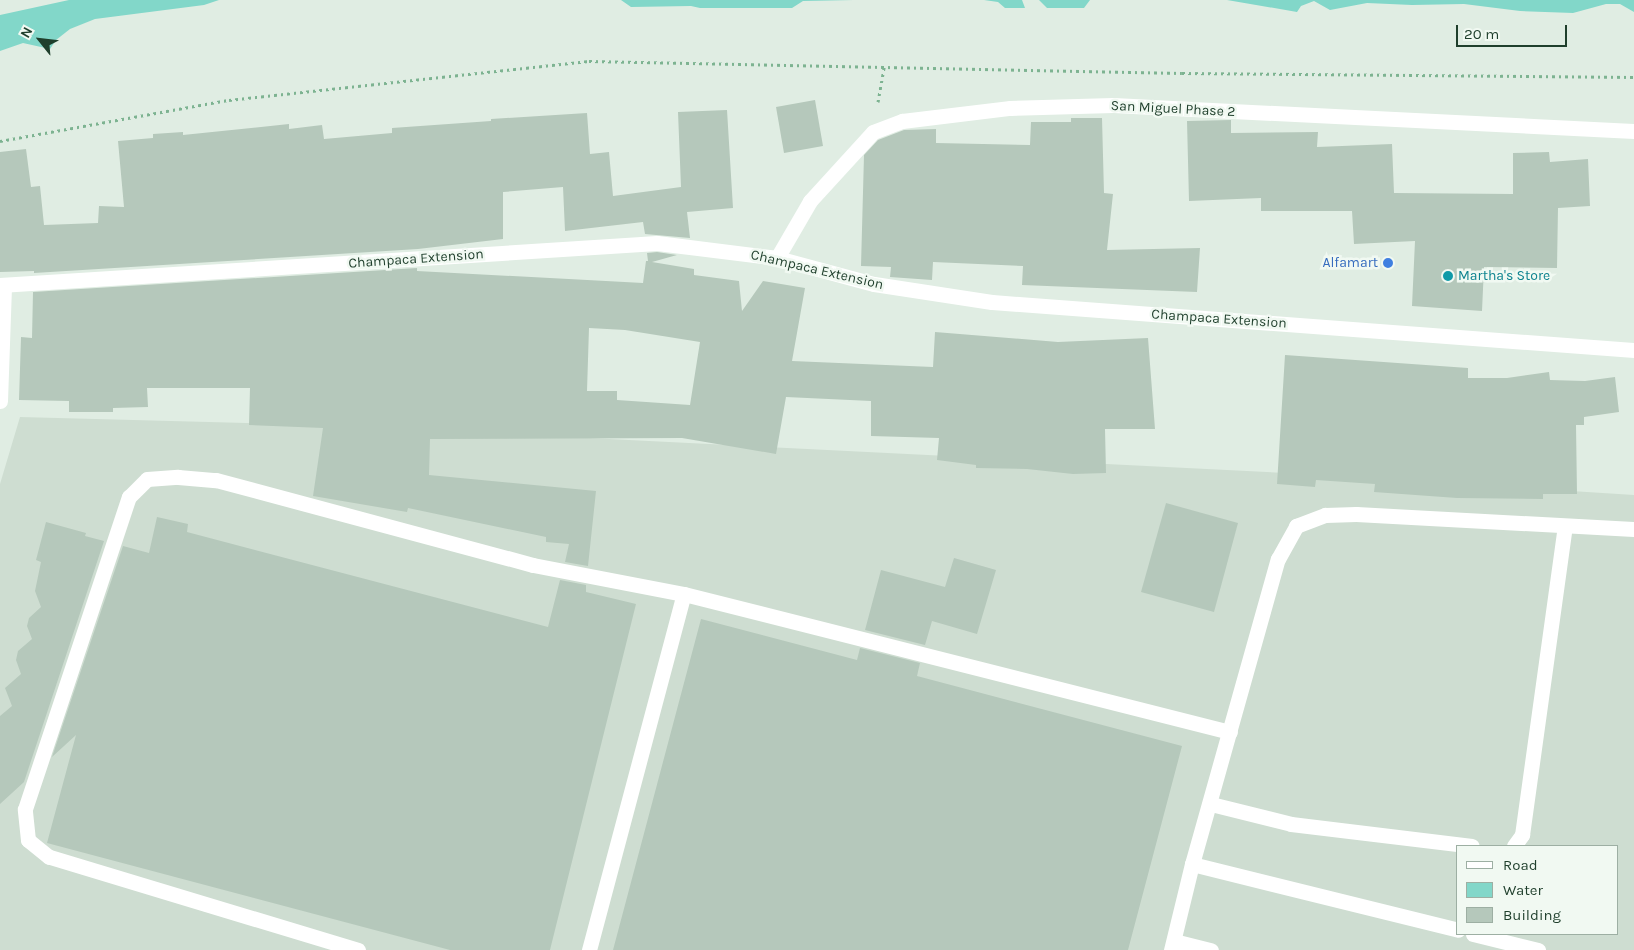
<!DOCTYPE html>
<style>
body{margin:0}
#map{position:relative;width:1634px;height:950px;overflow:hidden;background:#e0ede3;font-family:Karla,sans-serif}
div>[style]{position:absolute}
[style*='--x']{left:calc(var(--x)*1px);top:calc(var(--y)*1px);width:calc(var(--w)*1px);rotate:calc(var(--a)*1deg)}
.built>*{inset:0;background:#ceddd1}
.water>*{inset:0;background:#82d7c9}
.building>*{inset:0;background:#b5c8bb}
.path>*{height:3px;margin-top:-1.5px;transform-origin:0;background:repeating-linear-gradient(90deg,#7db391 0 2.5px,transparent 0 6.5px)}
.lane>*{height:15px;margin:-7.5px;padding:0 7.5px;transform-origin:7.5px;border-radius:7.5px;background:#fff}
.street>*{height:15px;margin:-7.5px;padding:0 7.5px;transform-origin:7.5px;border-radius:7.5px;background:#fff}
.dots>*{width:14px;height:14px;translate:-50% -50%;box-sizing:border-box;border:2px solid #f1f9f2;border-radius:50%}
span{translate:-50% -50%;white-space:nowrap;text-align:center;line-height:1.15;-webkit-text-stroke:5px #f1f9f2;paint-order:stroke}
.street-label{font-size:14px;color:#1f3f2c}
.shop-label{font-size:14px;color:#366cbe}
.right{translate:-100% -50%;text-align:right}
.culture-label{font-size:14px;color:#0d838f}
.left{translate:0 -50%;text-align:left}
.legend{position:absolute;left:1456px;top:845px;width:162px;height:90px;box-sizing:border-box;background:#f1f9f2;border:1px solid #9dafa3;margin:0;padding:6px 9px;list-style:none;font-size:15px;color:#1f3f2c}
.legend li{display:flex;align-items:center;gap:10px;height:25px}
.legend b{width:25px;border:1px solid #9dafa3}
.north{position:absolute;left:15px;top:15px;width:50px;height:50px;-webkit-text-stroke:4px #f1f9f2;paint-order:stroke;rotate:299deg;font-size:14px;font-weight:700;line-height:20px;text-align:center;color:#1f3f2c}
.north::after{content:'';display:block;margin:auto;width:18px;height:22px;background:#1f3f2c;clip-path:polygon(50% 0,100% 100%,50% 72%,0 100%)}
.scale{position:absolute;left:1456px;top:25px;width:111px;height:22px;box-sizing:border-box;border:2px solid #1f3f2c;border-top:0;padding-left:6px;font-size:15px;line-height:18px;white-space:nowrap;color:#1f3f2c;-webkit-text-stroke:4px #f1f9f2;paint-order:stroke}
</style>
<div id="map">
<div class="built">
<div style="clip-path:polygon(evenodd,20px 417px,318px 425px,569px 437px,1285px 473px,1634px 495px,1634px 950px,0 950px,0 484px,20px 417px,1458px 846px,1618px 846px,1618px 934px,1458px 934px,1458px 846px)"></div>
</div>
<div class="water">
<div style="clip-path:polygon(69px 0,219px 0,204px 5px,95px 19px,70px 29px,56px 40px,50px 49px,23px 43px,0 51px,0 15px)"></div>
<div style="clip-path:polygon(621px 0,854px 0,803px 1px,792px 8px,700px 8px,691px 6px,631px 7px)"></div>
<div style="clip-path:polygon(984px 0,1022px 0,1025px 8px,1005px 8px,998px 2px)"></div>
<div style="clip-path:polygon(1039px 0,1090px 0,1084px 8px,1047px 8px)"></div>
<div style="clip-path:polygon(1227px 0,1634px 0,1634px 12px,1620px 4px,1606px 4px,1573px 13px,1520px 11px,1464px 4px,1412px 5px,1367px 3px,1330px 10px,1314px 1px,1301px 6px,1297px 12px)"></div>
</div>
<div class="building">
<div style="clip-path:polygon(815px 100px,823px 146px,784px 153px,776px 107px)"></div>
<div style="clip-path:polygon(727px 110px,733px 208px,687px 212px,690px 238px,645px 234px,643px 222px,565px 231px,563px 187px,503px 192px,503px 239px,418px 249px,34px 273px,34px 271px,0 272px,0 152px,26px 149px,31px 187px,40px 186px,44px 225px,98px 223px,99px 206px,124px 207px,118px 141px,153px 138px,153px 134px,183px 132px,183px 135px,289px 124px,289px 129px,322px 125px,324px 139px,392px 133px,392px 128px,491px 121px,491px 119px,587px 113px,590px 154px,609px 152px,613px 196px,681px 187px,678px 112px)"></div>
<div style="clip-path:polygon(1071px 118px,1102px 118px,1104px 193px,1113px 194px,1107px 250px,1200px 248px,1197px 292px,1022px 285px,1023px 266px,933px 262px,932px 280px,890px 277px,891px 267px,861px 266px,864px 155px,878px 140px,904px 130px,936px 129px,936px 143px,1030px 145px,1031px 122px,1071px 122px)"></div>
<div style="clip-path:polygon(1231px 120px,1231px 133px,1318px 132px,1317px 147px,1392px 144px,1394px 193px,1513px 194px,1513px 153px,1549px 152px,1550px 162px,1588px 159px,1590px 206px,1558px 208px,1557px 268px,1484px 267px,1482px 311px,1412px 306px,1415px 241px,1354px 244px,1352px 211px,1261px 211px,1261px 198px,1189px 201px,1187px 121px)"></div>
<div style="clip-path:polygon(evenodd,657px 252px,677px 255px,652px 262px,694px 269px,694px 275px,739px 281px,742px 311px,763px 281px,805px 288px,792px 361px,933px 367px,935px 332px,1058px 342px,1148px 338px,1155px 429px,1105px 429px,1106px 473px,1073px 474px,1027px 469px,976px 468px,976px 465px,937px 460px,939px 438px,871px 436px,871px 401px,786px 397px,776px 454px,682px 438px,430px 439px,429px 475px,596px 491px,588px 566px,565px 562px,569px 544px,546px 542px,546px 537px,408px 508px,407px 512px,313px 496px,323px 428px,249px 425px,250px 388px,147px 388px,148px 407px,113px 408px,113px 412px,69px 412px,69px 401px,19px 400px,21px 337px,32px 338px,33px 292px,417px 268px,417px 271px,643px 283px,646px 261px,648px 261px,647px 253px,657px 252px,589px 328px,625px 330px,700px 342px,690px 405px,617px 400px,617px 391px,587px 391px,589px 328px)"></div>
<div style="clip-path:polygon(1285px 355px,1468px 368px,1468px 378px,1507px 378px,1549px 372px,1550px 380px,1585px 381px,1615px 377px,1619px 412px,1584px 417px,1584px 425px,1576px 425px,1577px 494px,1543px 494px,1543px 499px,1457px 498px,1374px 492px,1375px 484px,1316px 480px,1315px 487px,1277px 484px)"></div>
<div style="clip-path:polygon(1166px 503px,1238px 523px,1214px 612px,1141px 592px)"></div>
<div style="clip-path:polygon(157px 517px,188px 524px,187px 532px,548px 627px,560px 580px,586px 585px,586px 592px,636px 604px,550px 950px,450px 950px,47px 843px,76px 735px,52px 757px,123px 546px,149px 553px)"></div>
<div style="clip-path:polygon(46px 522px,86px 533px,85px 536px,104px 541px,24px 782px,0 804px,0 716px,12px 706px,5px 688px,21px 674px,16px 660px,18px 651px,32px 639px,27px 626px,29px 618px,41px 607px,35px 591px,41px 562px,36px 560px)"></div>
<div style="clip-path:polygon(954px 558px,996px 570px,977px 634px,932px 621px,925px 645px,865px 630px,881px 570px,945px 587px)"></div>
<div style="clip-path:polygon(701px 619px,857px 660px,860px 648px,920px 663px,917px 676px,1182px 746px,1128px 950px,613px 950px)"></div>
</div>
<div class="path">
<div style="--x:878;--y:102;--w:36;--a:-80"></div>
<div style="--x:0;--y:141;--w:233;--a:-10.2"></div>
<div style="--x:229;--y:100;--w:362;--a:-6.2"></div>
<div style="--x:589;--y:61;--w:593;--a:1.16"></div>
<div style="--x:1182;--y:73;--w:452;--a:0.5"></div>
</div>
<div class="lane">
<div style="--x:1211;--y:804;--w:82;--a:14"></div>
<div style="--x:1291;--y:824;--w:182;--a:6.9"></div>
<div style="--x:1514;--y:846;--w:14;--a:-54"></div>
<div style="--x:1522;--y:835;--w:311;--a:-82.1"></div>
<div style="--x:1192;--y:864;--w:274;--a:13.9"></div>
<div style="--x:1473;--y:934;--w:67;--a:13.8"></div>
<div style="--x:1174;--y:941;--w:38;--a:14"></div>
<div style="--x:358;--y:950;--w:323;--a:-163.2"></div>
<div style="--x:49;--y:857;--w:27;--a:-141"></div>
<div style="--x:28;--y:840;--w:31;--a:-96"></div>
<div style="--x:25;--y:809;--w:329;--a:-71.6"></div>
<div style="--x:129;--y:497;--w:25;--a:-45"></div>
<div style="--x:147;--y:479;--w:31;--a:-4"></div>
<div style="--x:178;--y:477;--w:38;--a:5"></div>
<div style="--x:216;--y:480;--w:328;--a:15"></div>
<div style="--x:533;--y:565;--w:154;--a:10.9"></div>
<div style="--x:684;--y:594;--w:563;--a:14.18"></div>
<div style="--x:589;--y:950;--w:368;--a:-75.1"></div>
<div style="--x:1171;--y:950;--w:89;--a:-76.3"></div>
<div style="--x:1192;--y:864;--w:317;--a:-74.3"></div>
<div style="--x:1278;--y:559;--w:38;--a:-61"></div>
<div style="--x:1296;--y:526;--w:31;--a:-21"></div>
<div style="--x:1325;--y:515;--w:31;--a:-2"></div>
<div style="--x:1356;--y:514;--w:278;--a:3.1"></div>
</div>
<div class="street">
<div style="--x:777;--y:258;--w:66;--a:-59.9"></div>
<div style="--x:810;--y:201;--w:93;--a:-47.6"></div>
<div style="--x:873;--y:132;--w:31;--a:-21"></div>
<div style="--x:902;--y:121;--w:109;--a:-6.9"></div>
<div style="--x:1010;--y:108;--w:103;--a:-1.7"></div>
<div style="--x:1113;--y:105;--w:522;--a:2.86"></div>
<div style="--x:0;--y:285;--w:658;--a:-3.66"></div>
<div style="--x:657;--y:243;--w:121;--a:7.1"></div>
<div style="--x:777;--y:258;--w:100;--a:15"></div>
<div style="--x:874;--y:284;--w:119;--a:8.7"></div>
<div style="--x:992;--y:302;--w:644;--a:4.28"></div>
<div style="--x:0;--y:401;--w:116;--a:-88"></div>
</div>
<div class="dots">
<div style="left:1388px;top:263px;background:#3f7fe0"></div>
<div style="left:1448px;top:276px;background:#0f9aa8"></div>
</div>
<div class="street-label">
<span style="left:1173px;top:109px;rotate:3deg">San Miguel Phase 2</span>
<span style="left:416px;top:259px;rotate:-4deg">Champaca Extension</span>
<span style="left:817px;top:270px;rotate:13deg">Champaca Extension</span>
<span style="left:1219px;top:319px;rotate:4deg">Champaca Extension</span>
</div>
<div class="shop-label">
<span class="right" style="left:1378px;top:263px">Alfamart</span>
</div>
<div class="culture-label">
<span class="left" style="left:1458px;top:276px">Martha's Store</span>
</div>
<ul class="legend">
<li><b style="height:6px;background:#fff"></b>Road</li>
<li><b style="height:14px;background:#82d7c9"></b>Water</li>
<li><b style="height:14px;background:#b5c8bb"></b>Building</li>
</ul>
<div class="north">N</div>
<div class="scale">20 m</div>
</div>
